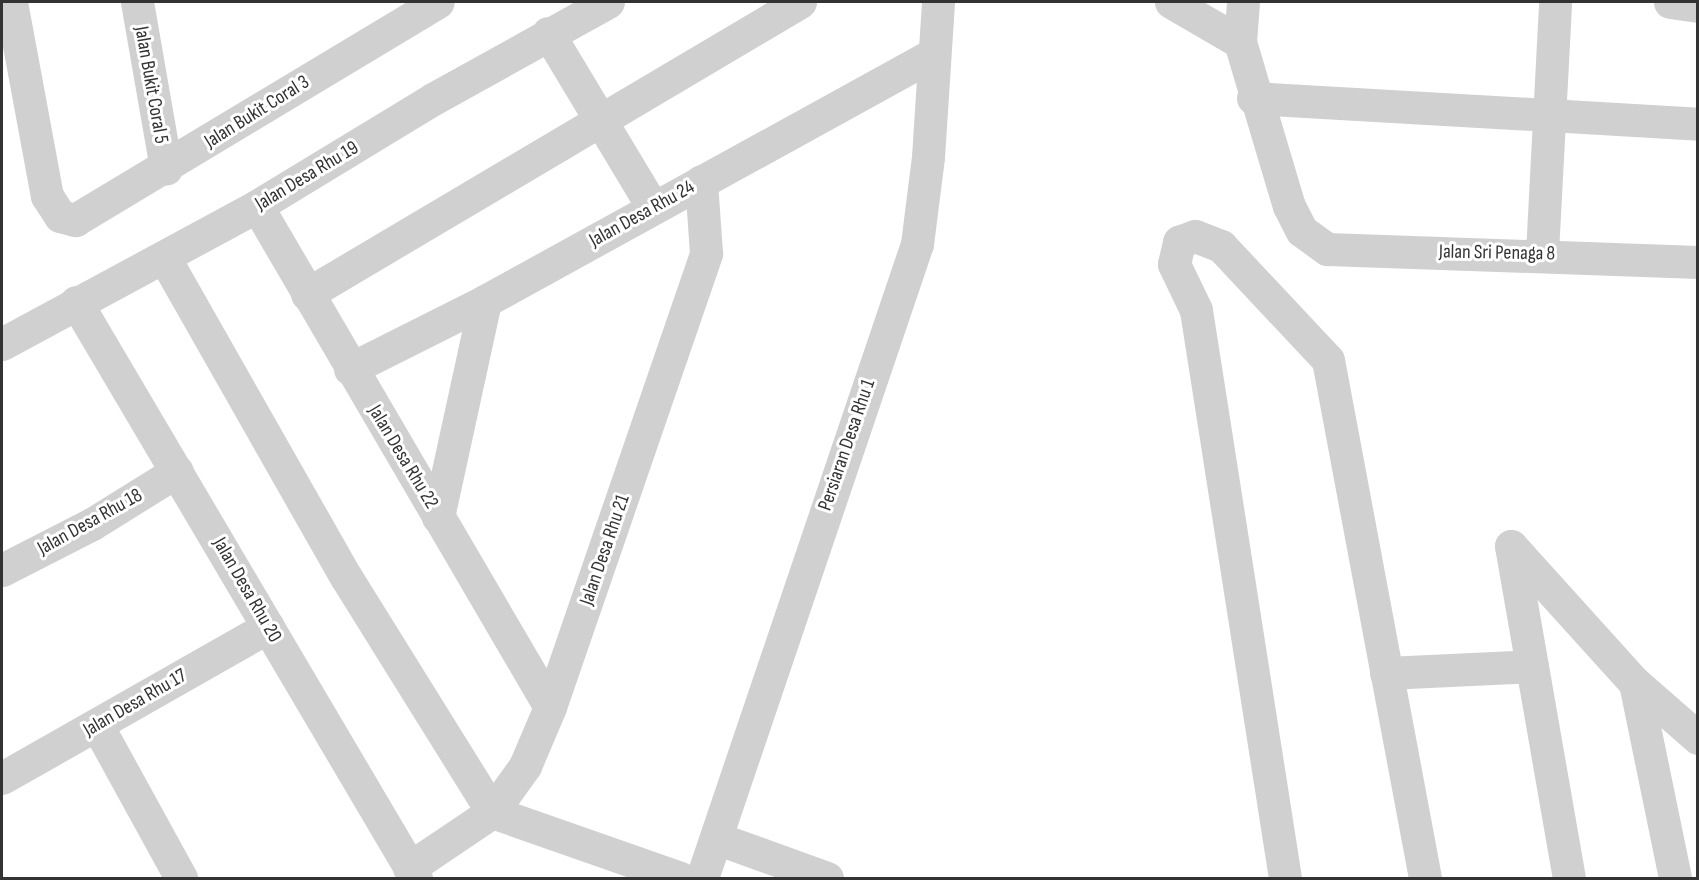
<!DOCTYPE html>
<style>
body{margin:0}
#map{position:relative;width:1699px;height:880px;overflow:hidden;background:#fff;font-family:"Sofia Sans Condensed",sans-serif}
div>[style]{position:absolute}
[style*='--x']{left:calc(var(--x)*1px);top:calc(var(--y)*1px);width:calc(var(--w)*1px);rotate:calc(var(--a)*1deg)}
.minor>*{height:33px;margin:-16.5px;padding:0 16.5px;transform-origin:16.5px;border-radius:16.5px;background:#d0d0d0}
span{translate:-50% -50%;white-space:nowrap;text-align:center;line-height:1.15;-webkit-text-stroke:6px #fff;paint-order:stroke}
.street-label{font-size:20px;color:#333}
.frame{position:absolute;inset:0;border:3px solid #333;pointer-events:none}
</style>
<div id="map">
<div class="minor">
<div style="--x:11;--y:2;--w:197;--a:79.5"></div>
<div style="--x:47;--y:196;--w:24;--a:57"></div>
<div style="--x:60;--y:216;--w:16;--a:15"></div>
<div style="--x:75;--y:220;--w:423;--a:-31"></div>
<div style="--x:137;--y:2;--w:169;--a:80.1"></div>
<div style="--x:1171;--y:2;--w:80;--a:30.1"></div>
<div style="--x:1243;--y:2;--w:40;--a:94.3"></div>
<div style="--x:1240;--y:42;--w:171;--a:73.4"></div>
<div style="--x:1289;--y:206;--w:28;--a:63"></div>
<div style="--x:1302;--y:231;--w:31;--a:36"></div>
<div style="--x:1327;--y:249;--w:371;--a:2"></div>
<div style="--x:1670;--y:2;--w:28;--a:8"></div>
<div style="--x:548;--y:33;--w:204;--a:59"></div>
<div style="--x:1253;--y:98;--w:446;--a:3.3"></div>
<div style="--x:257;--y:206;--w:580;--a:59.68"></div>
<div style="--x:1542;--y:253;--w:251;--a:-87"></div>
<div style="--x:164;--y:257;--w:368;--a:60.4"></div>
<div style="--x:346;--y:577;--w:277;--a:58.1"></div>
<div style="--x:492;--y:812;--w:199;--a:19.3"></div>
<div style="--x:307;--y:294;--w:573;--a:-30.64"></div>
<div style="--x:76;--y:302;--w:669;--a:59.45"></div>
<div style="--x:2;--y:344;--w:290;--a:-28.4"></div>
<div style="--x:257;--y:206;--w:206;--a:-31.3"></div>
<div style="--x:433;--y:99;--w:200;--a:-29"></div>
<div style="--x:350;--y:369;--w:151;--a:-26.7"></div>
<div style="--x:485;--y:301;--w:510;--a:-28.83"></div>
<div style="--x:438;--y:517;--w:221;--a:-77.7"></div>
<div style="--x:1511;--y:546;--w:337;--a:80.1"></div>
<div style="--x:1511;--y:546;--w:185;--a:47.9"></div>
<div style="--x:1635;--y:683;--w:84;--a:41.1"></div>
<div style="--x:2;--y:570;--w:101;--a:-27.1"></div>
<div style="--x:92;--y:524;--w:100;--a:-31.9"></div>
<div style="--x:1386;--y:673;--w:146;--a:-2.7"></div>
<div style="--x:1635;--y:683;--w:199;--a:78.4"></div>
<div style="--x:97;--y:725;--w:175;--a:61.2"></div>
<div style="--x:2;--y:778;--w:306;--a:-29.6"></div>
<div style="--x:716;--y:838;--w:118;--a:19.8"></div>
<div style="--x:409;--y:868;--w:100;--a:-34"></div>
<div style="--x:492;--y:812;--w:57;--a:-54.3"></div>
<div style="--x:525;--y:766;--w:64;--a:-67"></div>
<div style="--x:550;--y:707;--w:480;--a:-71"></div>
<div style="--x:706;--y:253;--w:72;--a:-94"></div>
<div style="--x:702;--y:878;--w:669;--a:-71.27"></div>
<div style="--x:917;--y:244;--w:88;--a:-82.8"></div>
<div style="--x:928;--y:157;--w:155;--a:-86.3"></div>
<div style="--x:1285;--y:878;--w:575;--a:-98.91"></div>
<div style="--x:1196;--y:310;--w:51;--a:-115.6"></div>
<div style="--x:1174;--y:264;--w:23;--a:-77"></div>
<div style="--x:1179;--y:242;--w:17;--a:-21"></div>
<div style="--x:1195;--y:236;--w:28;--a:21"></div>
<div style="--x:1221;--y:246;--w:156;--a:46.8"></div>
<div style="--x:1328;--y:360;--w:527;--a:79.39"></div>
</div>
<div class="street-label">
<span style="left:151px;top:85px;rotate:80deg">Jalan Bukit Coral 5</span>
<span style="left:257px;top:112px;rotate:-32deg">Jalan Bukit Coral 3</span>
<span style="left:307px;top:176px;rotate:-31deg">Jalan Desa Rhu 19</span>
<span style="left:642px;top:214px;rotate:-29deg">Jalan Desa Rhu 24</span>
<span style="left:1497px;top:253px;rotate:1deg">Jalan Sri Penaga 8</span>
<span style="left:847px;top:445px;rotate:-71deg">Persiaran Desa Rhu 1</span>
<span style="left:403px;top:457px;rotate:59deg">Jalan Desa Rhu 22</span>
<span style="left:90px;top:522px;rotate:-29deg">Jalan Desa Rhu 18</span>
<span style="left:605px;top:550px;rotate:-71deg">Jalan Desa Rhu 21</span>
<span style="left:247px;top:590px;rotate:60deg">Jalan Desa Rhu 20</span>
<span style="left:135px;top:703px;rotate:-30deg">Jalan Desa Rhu 17</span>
</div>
<div class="frame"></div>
</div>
